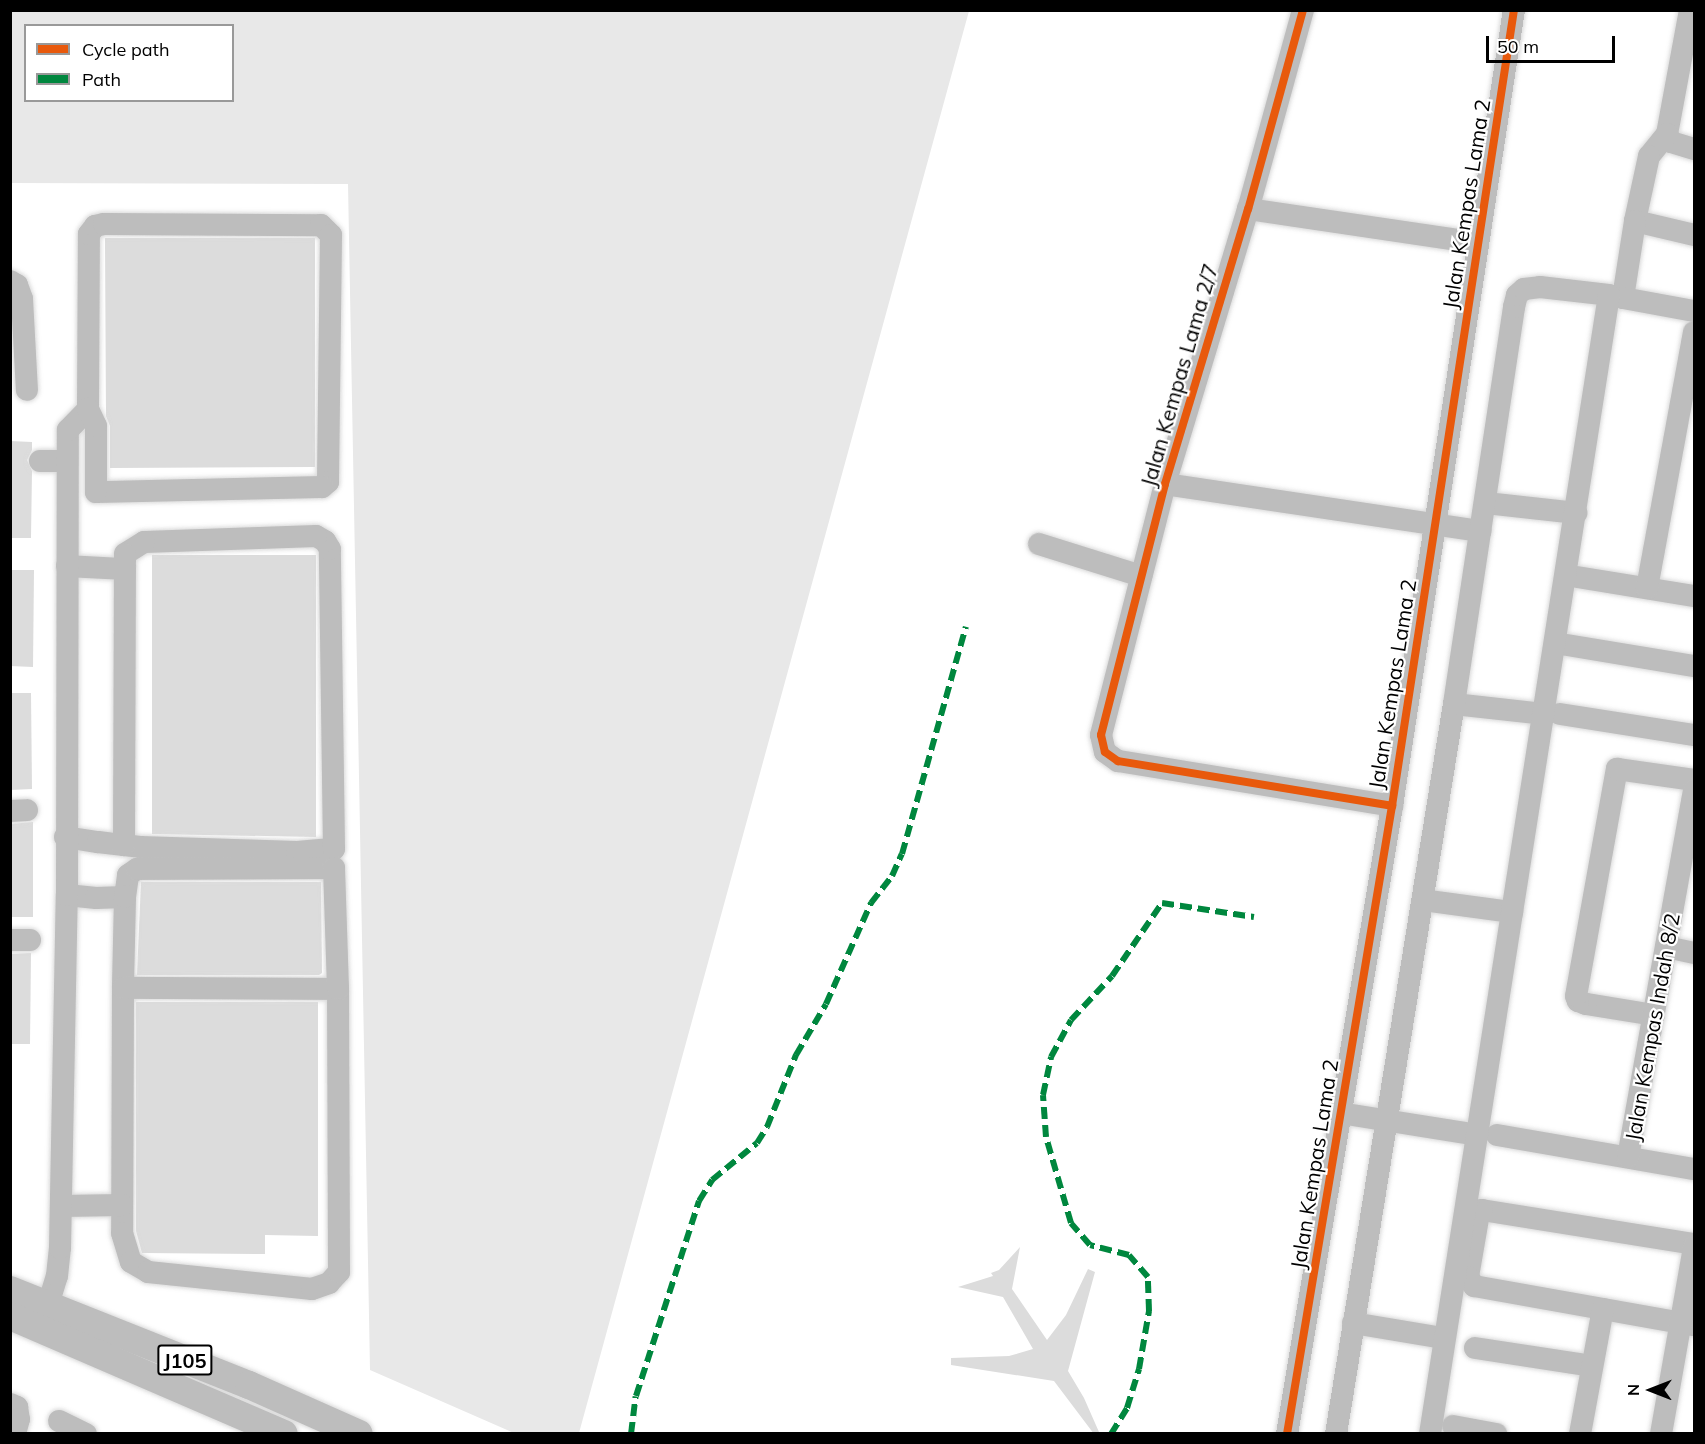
<!DOCTYPE html>
<style>
body{margin:0}
#map{position:relative;width:1705px;height:1444px;overflow:hidden;background:#fff;font-family:Mulish,sans-serif}
div>[style]{position:absolute}
[style*='--x']{left:calc(var(--x)*1px);top:calc(var(--y)*1px);width:calc(var(--w)*1px);rotate:calc(var(--a)*1deg)}
.green>*{inset:0;background:#e8e8e8}
.building>*{inset:0;background:#dcdcdc}
.roads{filter:drop-shadow(0 0 2px #dbdbdb) drop-shadow(0 0 2px #dbdbdb)}
.minor>*{height:22px;margin:-11px;padding:0 11px;transform-origin:11px;border-radius:11px;background:#bdbdbd}
.major>*{height:28px;margin:-14px;padding:0 14px;transform-origin:14px;border-radius:14px;background:#bdbdbd}
.quiet>*{height:6px;margin-top:-3px;transform-origin:0;background:repeating-linear-gradient(90deg,#00873e 0 12px,transparent 0 18px)}
.cycleway>*{height:8px;margin:-4px;padding:0 4px;transform-origin:4px;border-radius:4px;background:#e8590c}
span{translate:-50% -50%;white-space:nowrap;text-align:center;line-height:1.15;-webkit-text-stroke:4.5px #fff;paint-order:stroke}
.shield-label span{padding:2px 4px;background:#fff;border:2px solid;border-radius:4px;-webkit-text-stroke-width:0}
.shield-label{font-size:20px;color:#000;font-weight:700}
.street-label{font-size:21px;color:#000}
.frame{position:absolute;inset:0;border:12px solid #000;pointer-events:none}
.legend{position:absolute;left:24px;top:24px;width:210px;height:78px;box-sizing:border-box;background:#fff;border:2px solid #999;margin:0;padding:8px 10px;list-style:none;font-size:18px;color:#000}
.legend li{display:flex;align-items:center;gap:12px;height:30px}
.legend b{width:30px;border:2px solid #999}
.north{position:absolute;left:1621px;top:1360px;width:60px;height:60px;-webkit-text-stroke:4px #fff;paint-order:stroke;rotate:270deg;font-size:16px;font-weight:700;line-height:24px;text-align:center;color:#000}
.north::after{content:'';display:block;margin:auto;width:21px;height:27px;background:#000;clip-path:polygon(50% 0,100% 100%,50% 72%,0 100%)}
.scale{position:absolute;left:1486px;top:36px;width:129px;height:27px;box-sizing:border-box;border:3px solid #000;border-top:0;padding-left:8px;font-size:18px;line-height:21px;white-space:nowrap;color:#000;-webkit-text-stroke:4px #fff;paint-order:stroke}
</style>
<div id="map">
<div class="green">
<div style="clip-path:polygon(evenodd,11px 10px,969px 11px,579px 1433px,514px 1433px,370px 1370px,348px 184px,11px 183px,11px 10px,26px 26px,232px 26px,232px 100px,26px 100px,26px 26px)"></div>
</div>
<div class="building">
<div style="clip-path:polygon(105px 238px,315px 238px,315px 467px,110px 468px,110px 426px,106px 416px)"></div>
<div style="clip-path:polygon(10px 441px,32px 442px,32px 450px,27px 460px,32px 471px,31px 538px,10px 538px)"></div>
<div style="clip-path:polygon(152px 555px,316px 555px,316px 837px,152px 834px)"></div>
<div style="clip-path:polygon(10px 570px,34px 570px,33px 667px,10px 666px)"></div>
<div style="clip-path:polygon(10px 693px,31px 693px,32px 789px,10px 790px)"></div>
<div style="clip-path:polygon(33px 822px,33px 917px,10px 917px,10px 824px)"></div>
<div style="clip-path:polygon(321px 882px,322px 973px,319px 975px,137px 975px,141px 882px)"></div>
<div style="clip-path:polygon(31px 953px,30px 1044px,10px 1044px,10px 954px)"></div>
<div style="clip-path:polygon(136px 1002px,318px 1002px,318px 1236px,265px 1235px,265px 1254px,142px 1253px,136px 1231px)"></div>
<div style="clip-path:polygon(1020px 1247px,1012px 1289px,1047px 1340px,1066px 1315px,1088px 1269px,1095px 1272px,1068px 1371px,1084px 1398px,1099px 1432px,1097px 1434px,1094px 1434px,1054px 1381px,951px 1365px,951px 1358px,1009px 1356px,1033px 1349px,1003px 1297px,958px 1287px,993px 1276px,991px 1273px,999px 1270px)"></div>
</div>
<div class="roads">
<div class="minor">
<div style="--x:1303;--y:10;--w:206;--a:105.4"></div>
<div style="--x:1248;--y:209;--w:287;--a:106.8"></div>
<div style="--x:1165;--y:484;--w:259;--a:104.3"></div>
<div style="--x:1101;--y:735;--w:17;--a:77"></div>
<div style="--x:1105;--y:752;--w:16;--a:35"></div>
<div style="--x:1118;--y:761;--w:278;--a:9.3"></div>
<div style="--x:1690;--y:10;--w:126;--a:100.5"></div>
<div style="--x:1667;--y:134;--w:9;--a:63"></div>
<div style="--x:1671;--y:142;--w:24;--a:17"></div>
<div style="--x:1667;--y:134;--w:28;--a:129"></div>
<div style="--x:1649;--y:156;--w:66;--a:102.2"></div>
<div style="--x:1635;--y:221;--w:61;--a:13.3"></div>
<div style="--x:1248;--y:209;--w:232;--a:8.4"></div>
<div style="--x:1635;--y:221;--w:78;--a:98.9"></div>
<div style="--x:1623;--y:298;--w:72;--a:10.4"></div>
<div style="--x:10;--y:281;--w:8;--a:30"></div>
<div style="--x:17;--y:285;--w:15;--a:70"></div>
<div style="--x:22;--y:299;--w:91;--a:86.9"></div>
<div style="--x:40;--y:461;--w:27;--a:0"></div>
<div style="--x:1165;--y:484;--w:319;--a:8.5"></div>
<div style="--x:1486;--y:503;--w:91;--a:6.3"></div>
<div style="--x:1039;--y:544;--w:107;--a:17.4"></div>
<div style="--x:67;--y:566;--w:58;--a:3"></div>
<div style="--x:1577;--y:577;--w:119;--a:9.2"></div>
<div style="--x:1647;--y:588;--w:260;--a:-79.6"></div>
<div style="--x:1567;--y:645;--w:129;--a:9.4"></div>
<div style="--x:1454;--y:704;--w:92;--a:6.3"></div>
<div style="--x:1560;--y:714;--w:136;--a:8.9"></div>
<div style="--x:10;--y:811;--w:17;--a:-3"></div>
<div style="--x:65;--y:837;--w:33;--a:9"></div>
<div style="--x:98;--y:842;--w:26;--a:7"></div>
<div style="--x:124;--y:845;--w:16;--a:7"></div>
<div style="--x:140;--y:847;--w:157;--a:1.8"></div>
<div style="--x:297;--y:852;--w:37;--a:-5"></div>
<div style="--x:334;--y:849;--w:300;--a:-90.8"></div>
<div style="--x:330;--y:549;--w:9;--a:-122"></div>
<div style="--x:325;--y:541;--w:10;--a:-151"></div>
<div style="--x:316;--y:536;--w:172;--a:178"></div>
<div style="--x:144;--y:542;--w:22;--a:148"></div>
<div style="--x:125;--y:554;--w:291;--a:90.2"></div>
<div style="--x:67;--y:895;--w:29;--a:6"></div>
<div style="--x:96;--y:898;--w:29;--a:-2"></div>
<div style="--x:125;--y:897;--w:91;--a:91.3"></div>
<div style="--x:123;--y:988;--w:245;--a:90.2"></div>
<div style="--x:122;--y:1233;--w:30;--a:73"></div>
<div style="--x:131;--y:1262;--w:20;--a:30"></div>
<div style="--x:148;--y:1272;--w:165;--a:5.9"></div>
<div style="--x:312;--y:1289;--w:18;--a:-19"></div>
<div style="--x:329;--y:1283;--w:15;--a:-48"></div>
<div style="--x:339;--y:1272;--w:283;--a:-90.2"></div>
<div style="--x:338;--y:989;--w:215;--a:-179.7"></div>
<div style="--x:125;--y:897;--w:22;--a:-82"></div>
<div style="--x:128;--y:875;--w:11;--a:-34"></div>
<div style="--x:137;--y:869;--w:197;--a:-0.3"></div>
<div style="--x:334;--y:868;--w:121;--a:88.1"></div>
<div style="--x:1423;--y:900;--w:90;--a:7.7"></div>
<div style="--x:10;--y:940;--w:20;--a:0"></div>
<div style="--x:1666;--y:947;--w:29;--a:12"></div>
<div style="--x:1654;--y:1015;--w:69;--a:-170.8"></div>
<div style="--x:1586;--y:1004;--w:9;--a:-159"></div>
<div style="--x:1578;--y:1001;--w:5;--a:-112"></div>
<div style="--x:1576;--y:996;--w:231;--a:-79.8"></div>
<div style="--x:1617;--y:769;--w:78;--a:8.1"></div>
<div style="--x:1340;--y:1113;--w:139;--a:9.1"></div>
<div style="--x:1497;--y:1135;--w:200;--a:9.8"></div>
<div style="--x:1628;--y:1157;--w:373;--a:-79.8"></div>
<div style="--x:61;--y:1206;--w:61;--a:-0.9"></div>
<div style="--x:1694;--y:1244;--w:215;--a:-170.9"></div>
<div style="--x:1482;--y:1210;--w:4;--a:135"></div>
<div style="--x:1479;--y:1213;--w:65;--a:99.8"></div>
<div style="--x:1468;--y:1277;--w:11;--a:56"></div>
<div style="--x:1474;--y:1286;--w:223;--a:10.1"></div>
<div style="--x:48;--y:1305;--w:30;--a:-73"></div>
<div style="--x:57;--y:1276;--w:28;--a:-84"></div>
<div style="--x:60;--y:1248;--w:353;--a:-88.9"></div>
<div style="--x:67;--y:895;--w:465;--a:-89.9"></div>
<div style="--x:68;--y:430;--w:29;--a:-46"></div>
<div style="--x:88;--y:409;--w:175;--a:-89.7"></div>
<div style="--x:89;--y:234;--w:10;--a:-53"></div>
<div style="--x:95;--y:226;--w:9;--a:-13"></div>
<div style="--x:104;--y:224;--w:217;--a:0.3"></div>
<div style="--x:321;--y:225;--w:14;--a:45"></div>
<div style="--x:331;--y:235;--w:247;--a:90.7"></div>
<div style="--x:328;--y:482;--w:8;--a:140"></div>
<div style="--x:322;--y:487;--w:226;--a:178.7"></div>
<div style="--x:96;--y:492;--w:66;--a:-90"></div>
<div style="--x:96;--y:426;--w:19;--a:-115"></div>
<div style="--x:1353;--y:1323;--w:91;--a:9.5"></div>
<div style="--x:1475;--y:1348;--w:118;--a:8.7"></div>
<div style="--x:10;--y:1404;--w:8;--a:23"></div>
<div style="--x:17;--y:1407;--w:12;--a:81"></div>
<div style="--x:19;--y:1419;--w:16;--a:105"></div>
<div style="--x:59;--y:1421;--w:30;--a:26"></div>
<div style="--x:1453;--y:1426;--w:44;--a:10.5"></div>
<div style="--x:1287;--y:1434;--w:637;--a:-80.51"></div>
<div style="--x:1392;--y:806;--w:805;--a:-81.29"></div>
<div style="--x:1336;--y:1434;--w:739;--a:-80.82"></div>
<div style="--x:1454;--y:704;--w:402;--a:-81.4"></div>
<div style="--x:1514;--y:307;--w:12;--a:-76"></div>
<div style="--x:1517;--y:295;--w:9;--a:-41"></div>
<div style="--x:1524;--y:289;--w:16;--a:-7"></div>
<div style="--x:1540;--y:287;--w:69;--a:6.6"></div>
<div style="--x:1609;--y:295;--w:1153;--a:98.93"></div>
<div style="--x:1580;--y:1434;--w:127;--a:-79.6"></div>
<div style="--x:1661;--y:1434;--w:190;--a:-80"></div>
</div>
<div class="major">
<div style="--x:10;--y:1290;--w:257;--a:21.7"></div>
<div style="--x:249;--y:1385;--w:120;--a:24"></div>
<div style="--x:10;--y:1316;--w:298;--a:23.3"></div>
</div>
</div>
<div class="quiet">
<div style="--x:631;--y:1434;--w:38;--a:-83"></div>
<div style="--x:636;--y:1396;--w:205;--a:-72.1"></div>
<div style="--x:699;--y:1201;--w:25;--a:-58"></div>
<div style="--x:712;--y:1180;--w:58;--a:-39.4"></div>
<div style="--x:757;--y:1143;--w:19;--a:-58"></div>
<div style="--x:767;--y:1127;--w:78;--a:-68.1"></div>
<div style="--x:796;--y:1055;--w:59;--a:-59.5"></div>
<div style="--x:826;--y:1004;--w:111;--a:-66"></div>
<div style="--x:871;--y:903;--w:34;--a:-52"></div>
<div style="--x:892;--y:876;--w:24;--a:-66"></div>
<div style="--x:902;--y:854;--w:236;--a:-74.3"></div>
<div style="--x:1111;--y:1434;--w:31;--a:-58"></div>
<div style="--x:1127;--y:1408;--w:41;--a:-72.9"></div>
<div style="--x:1139;--y:1369;--w:59;--a:-80.2"></div>
<div style="--x:1149;--y:1311;--w:34;--a:-92"></div>
<div style="--x:1148;--y:1277;--w:29;--a:-131"></div>
<div style="--x:1129;--y:1255;--w:40;--a:-165.6"></div>
<div style="--x:1090;--y:1245;--w:29;--a:-131"></div>
<div style="--x:1071;--y:1223;--w:90;--a:-106.2"></div>
<div style="--x:1046;--y:1137;--w:42;--a:-94.1"></div>
<div style="--x:1043;--y:1095;--w:39;--a:-78"></div>
<div style="--x:1051;--y:1057;--w:42;--a:-61.6"></div>
<div style="--x:1071;--y:1020;--w:60;--a:-47"></div>
<div style="--x:1112;--y:976;--w:88;--a:-55.6"></div>
<div style="--x:1162;--y:903;--w:93;--a:8.7"></div>
</div>
<div class="cycleway">
<div style="--x:1303;--y:10;--w:206;--a:105.4"></div>
<div style="--x:1248;--y:209;--w:287;--a:106.8"></div>
<div style="--x:1165;--y:484;--w:259;--a:104.3"></div>
<div style="--x:1101;--y:735;--w:17;--a:77"></div>
<div style="--x:1105;--y:752;--w:16;--a:35"></div>
<div style="--x:1118;--y:761;--w:278;--a:9.3"></div>
<div style="--x:1287;--y:1434;--w:637;--a:-80.51"></div>
<div style="--x:1392;--y:806;--w:805;--a:-81.29"></div>
</div>
<div class="shield-label">
<span style="left:185px;top:1360px">J105</span>
</div>
<div class="street-label">
<span style="left:1466px;top:204px;rotate:-81deg">Jalan Kempas Lama 2</span>
<span style="left:1179px;top:375px;rotate:-74deg">Jalan Kempas Lama 2/7</span>
<span style="left:1392px;top:684px;rotate:-81deg">Jalan Kempas Lama 2</span>
<span style="left:1652px;top:1027px;rotate:-80deg">Jalan Kempas Indah 8/2</span>
<span style="left:1314px;top:1164px;rotate:-81deg">Jalan Kempas Lama 2</span>
</div>
<div class="frame"></div>
<ul class="legend">
<li><b style="height:8px;background:#e8590c"></b>Cycle path</li>
<li><b style="height:8px;background:#00873e"></b>Path</li>
</ul>
<div class="north">N</div>
<div class="scale">50 m</div>
</div>
